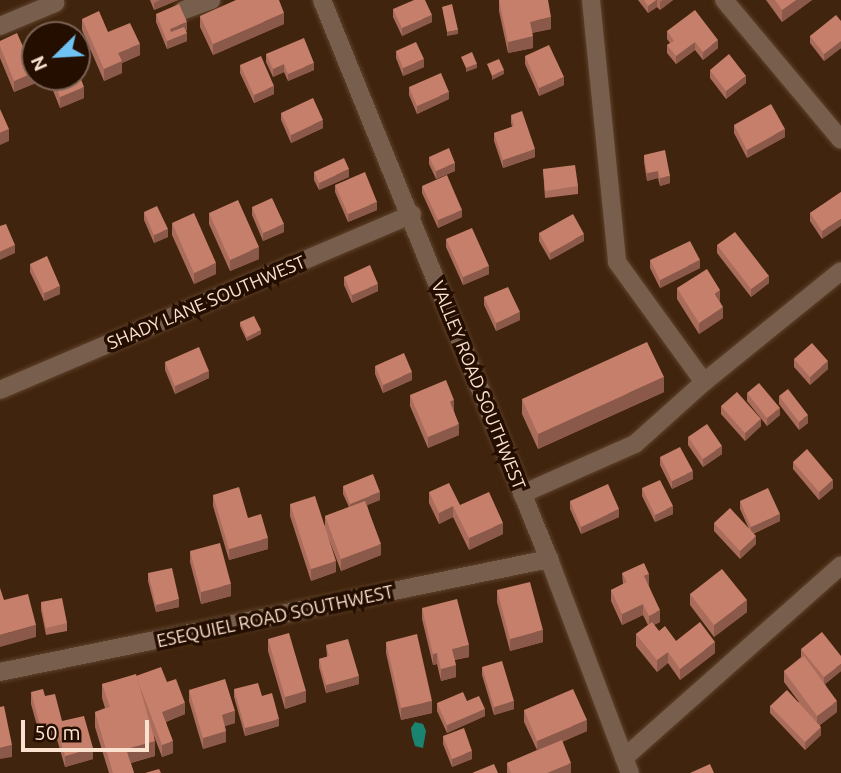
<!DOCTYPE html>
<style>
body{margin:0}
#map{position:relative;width:841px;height:773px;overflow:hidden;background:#41240d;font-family:Ubuntu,sans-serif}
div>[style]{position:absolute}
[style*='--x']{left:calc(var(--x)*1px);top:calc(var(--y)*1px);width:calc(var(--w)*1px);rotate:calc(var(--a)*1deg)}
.water>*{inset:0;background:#1b8471}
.roads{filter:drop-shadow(0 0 2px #5f422c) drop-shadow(0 0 2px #5f422c)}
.minor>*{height:18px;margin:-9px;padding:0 9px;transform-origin:9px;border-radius:9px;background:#785f4d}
.wall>*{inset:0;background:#aa6d5b}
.shaded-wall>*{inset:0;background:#8b594a}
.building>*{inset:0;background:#c67f6a}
span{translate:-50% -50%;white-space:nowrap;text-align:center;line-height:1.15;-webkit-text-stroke:7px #240e00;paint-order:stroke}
.street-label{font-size:18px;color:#fbe1cf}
.north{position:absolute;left:21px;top:21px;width:70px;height:70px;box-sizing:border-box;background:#240e00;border:2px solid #7a6253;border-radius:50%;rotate:246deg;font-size:19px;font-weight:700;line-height:28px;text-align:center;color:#fbe1cf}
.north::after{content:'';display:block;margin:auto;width:24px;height:32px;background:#6fc2f4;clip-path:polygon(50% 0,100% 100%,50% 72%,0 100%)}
.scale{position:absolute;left:21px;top:720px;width:128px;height:32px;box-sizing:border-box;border:4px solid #fbe1cf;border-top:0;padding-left:9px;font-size:21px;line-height:24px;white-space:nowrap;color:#fbe1cf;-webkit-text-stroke:5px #240e00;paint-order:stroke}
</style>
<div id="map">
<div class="water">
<div style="clip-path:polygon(415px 722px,423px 724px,426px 731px,423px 748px,415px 746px,412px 736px,411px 728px)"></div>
</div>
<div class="roads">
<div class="minor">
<div style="--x:322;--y:0;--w:603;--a:67.9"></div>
<div style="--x:549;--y:559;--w:229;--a:69.3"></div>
<div style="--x:591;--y:0;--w:263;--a:84.3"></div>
<div style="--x:617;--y:262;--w:148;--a:54.1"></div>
<div style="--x:724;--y:0;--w:182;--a:50.1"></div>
<div style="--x:184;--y:10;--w:29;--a:-20"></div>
<div style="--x:0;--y:26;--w:60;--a:-22.7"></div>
<div style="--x:0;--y:390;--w:448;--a:-23.1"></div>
<div style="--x:522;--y:494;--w:124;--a:-23.9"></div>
<div style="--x:635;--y:444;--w:93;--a:-41.9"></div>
<div style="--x:704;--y:382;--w:176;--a:-39"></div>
<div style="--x:0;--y:672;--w:561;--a:-11.63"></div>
<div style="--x:624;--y:758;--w:290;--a:-41.6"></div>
</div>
</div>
<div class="wall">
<div style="clip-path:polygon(150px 0,178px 0,154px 10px)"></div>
<div style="clip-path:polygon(499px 0,551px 29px,532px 33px,533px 48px,508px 53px,499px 11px)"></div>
<div style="clip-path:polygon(638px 0,673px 0,660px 10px,657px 7px,648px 13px)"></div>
<div style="clip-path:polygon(766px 0,812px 0,782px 22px)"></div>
<div style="clip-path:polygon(393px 9px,432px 22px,402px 36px,393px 17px)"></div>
<div style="clip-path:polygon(156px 14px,187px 30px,186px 31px,187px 41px,167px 49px,156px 22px)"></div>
<div style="clip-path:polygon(200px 16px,284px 24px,213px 55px,200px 27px)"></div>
<div style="clip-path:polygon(82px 19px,108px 32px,140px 55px,122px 63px,122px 73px,104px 81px,82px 30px)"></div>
<div style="clip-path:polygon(841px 21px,841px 48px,824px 61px,810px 43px,810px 36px)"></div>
<div style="clip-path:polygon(667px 31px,718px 48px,703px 60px,695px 50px,676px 64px,667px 53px,667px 45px,670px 43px,667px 39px)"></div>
<div style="clip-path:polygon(0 41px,25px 51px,35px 77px,77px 77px,84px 98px,60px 108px,48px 78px,14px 92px,0 58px)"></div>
<div style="clip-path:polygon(396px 51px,424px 67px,403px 76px,396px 58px)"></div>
<div style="clip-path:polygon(266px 54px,314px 70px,288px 81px,284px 72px,273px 77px,266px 62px)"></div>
<div style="clip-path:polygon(525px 56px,564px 85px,539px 96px,525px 64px)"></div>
<div style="clip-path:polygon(240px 65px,274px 94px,254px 103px,240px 73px)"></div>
<div style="clip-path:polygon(710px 70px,746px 83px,726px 99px,710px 78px)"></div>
<div style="clip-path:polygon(409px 87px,449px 99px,417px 114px,409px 95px)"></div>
<div style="clip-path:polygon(281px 113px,323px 128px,291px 143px,281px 120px)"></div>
<div style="clip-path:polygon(511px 115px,535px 157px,503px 168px,494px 141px,494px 133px,512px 127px,511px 123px)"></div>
<div style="clip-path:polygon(734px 125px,785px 137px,747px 158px,734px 133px)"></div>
<div style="clip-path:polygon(644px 155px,670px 183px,660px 186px,658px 178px,647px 181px,644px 162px)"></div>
<div style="clip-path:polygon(429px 157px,455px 171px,436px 179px,429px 164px)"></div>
<div style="clip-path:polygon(543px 169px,578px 186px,578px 194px,545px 198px)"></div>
<div style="clip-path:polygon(314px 172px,349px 177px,319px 190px,314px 180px)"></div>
<div style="clip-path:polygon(335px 185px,377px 210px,348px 222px,335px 192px)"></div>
<div style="clip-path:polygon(422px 186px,462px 217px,438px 228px,422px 193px)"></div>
<div style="clip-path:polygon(841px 192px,822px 239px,810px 221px,810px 213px)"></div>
<div style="clip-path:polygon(252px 207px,284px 232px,263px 241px,252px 215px)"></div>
<div style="clip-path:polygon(144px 212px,168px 237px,154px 243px,144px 220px)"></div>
<div style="clip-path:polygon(209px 213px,259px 259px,230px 271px,209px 224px)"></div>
<div style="clip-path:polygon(172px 223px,216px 274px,194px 284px,172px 235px)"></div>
<div style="clip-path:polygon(539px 233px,584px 241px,550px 260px,539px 241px)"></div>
<div style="clip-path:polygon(446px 239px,489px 274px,463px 285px,446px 247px)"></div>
<div style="clip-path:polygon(717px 245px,769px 283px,751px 297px,717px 253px)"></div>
<div style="clip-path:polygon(650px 260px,700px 268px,660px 288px,650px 268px)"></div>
<div style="clip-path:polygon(30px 264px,60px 294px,44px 301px,30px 272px)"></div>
<div style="clip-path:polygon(344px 277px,378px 291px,352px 303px,344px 285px)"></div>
<div style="clip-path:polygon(677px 288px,720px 302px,723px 318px,699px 334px,677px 299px)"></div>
<div style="clip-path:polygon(484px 297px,520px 320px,496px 331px,484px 305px)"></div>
<div style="clip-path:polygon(240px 322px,261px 334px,247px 341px,240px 326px)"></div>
<div style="clip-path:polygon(794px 359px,828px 369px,810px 385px,794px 367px)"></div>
<div style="clip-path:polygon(165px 362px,209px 378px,175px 394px,165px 370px)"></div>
<div style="clip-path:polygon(375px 366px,412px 380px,383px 393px,375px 374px)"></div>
<div style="clip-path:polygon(664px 392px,538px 449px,522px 414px,522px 399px)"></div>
<div style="clip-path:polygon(747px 393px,780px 415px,767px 426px,747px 401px)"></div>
<div style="clip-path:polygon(410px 395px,454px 411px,459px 435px,428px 448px,410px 406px)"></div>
<div style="clip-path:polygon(779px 396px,808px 423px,799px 430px,779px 404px)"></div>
<div style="clip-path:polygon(721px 406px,761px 426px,745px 441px,721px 414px)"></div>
<div style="clip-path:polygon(688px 437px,722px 454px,703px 467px,688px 445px)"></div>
<div style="clip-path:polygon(660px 457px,693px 479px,672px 489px,660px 465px)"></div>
<div style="clip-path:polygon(793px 462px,833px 488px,819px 500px,793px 469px)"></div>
<div style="clip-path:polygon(343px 486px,380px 500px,367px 505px,381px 555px,341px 571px,328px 537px,336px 572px,311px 581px,290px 516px,290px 504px,325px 526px,325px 516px,349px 507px,343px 494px)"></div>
<div style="clip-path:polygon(642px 488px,673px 514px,655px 522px,642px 496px)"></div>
<div style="clip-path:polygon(429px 492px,460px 505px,503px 534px,469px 550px,453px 517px,439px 524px,429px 503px)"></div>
<div style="clip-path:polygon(213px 495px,248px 518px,268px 549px,229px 560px,213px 506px)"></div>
<div style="clip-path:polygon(570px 501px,619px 517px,581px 534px,570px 509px)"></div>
<div style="clip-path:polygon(740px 501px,780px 521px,753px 534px,756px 544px,740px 559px,714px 531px,714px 523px,749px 529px,740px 509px)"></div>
<div style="clip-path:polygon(190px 551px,231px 596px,201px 604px,190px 562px)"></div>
<div style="clip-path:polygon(148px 573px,179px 607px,156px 612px,148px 581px)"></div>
<div style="clip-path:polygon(622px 573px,649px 586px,660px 622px,654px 625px,659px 631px,676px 641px,715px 653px,680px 680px,668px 663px,657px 672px,636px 646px,636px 634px,648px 625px,643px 615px,622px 625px,611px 601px,611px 590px,623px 584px)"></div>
<div style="clip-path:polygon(497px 590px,543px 642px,510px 651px,497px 602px)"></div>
<div style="clip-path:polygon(690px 594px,747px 612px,714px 637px,690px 605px)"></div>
<div style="clip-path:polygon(41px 602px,67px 623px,67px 631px,46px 635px,41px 610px)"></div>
<div style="clip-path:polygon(422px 608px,469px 657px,455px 660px,456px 677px,441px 681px,437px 664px,433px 665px,422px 619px)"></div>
<div style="clip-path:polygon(268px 639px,306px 702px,285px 709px,268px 651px)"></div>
<div style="clip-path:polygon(386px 642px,432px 713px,401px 720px,386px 653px)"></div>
<div style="clip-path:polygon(326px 645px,359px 684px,326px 693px,319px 667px,319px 659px,327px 657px)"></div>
<div style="clip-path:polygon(801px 649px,841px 671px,825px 684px,837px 712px,820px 725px,821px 735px,805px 750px,770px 713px,770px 706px,799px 702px,784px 682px,784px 671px,801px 657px)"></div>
<div style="clip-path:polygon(482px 667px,514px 709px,494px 715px,482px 675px)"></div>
<div style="clip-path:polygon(136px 676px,167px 682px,185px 714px,166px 722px,173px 753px,162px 757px,154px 736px,155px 756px,131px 763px,134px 773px,109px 773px,95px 727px,95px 712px,105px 708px,102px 698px,102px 684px)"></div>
<div style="clip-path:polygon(234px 689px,262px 696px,279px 726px,245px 736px,234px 697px)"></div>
<div style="clip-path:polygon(189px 690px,235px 723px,225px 726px,226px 742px,203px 749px,189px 701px)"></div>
<div style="clip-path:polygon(31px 692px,45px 696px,62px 721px,93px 759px,65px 767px,56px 736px,41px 740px,31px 704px)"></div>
<div style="clip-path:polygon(467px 701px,485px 716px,447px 733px,437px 711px,437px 703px)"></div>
<div style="clip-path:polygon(524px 710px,587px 731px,562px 742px,571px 773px,507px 773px,507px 763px,537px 750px,524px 722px)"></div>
<div style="clip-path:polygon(443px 736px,472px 759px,452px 767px,443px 744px)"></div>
</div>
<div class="shaded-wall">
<div style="clip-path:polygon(160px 0,178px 0,154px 10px,154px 3px)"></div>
<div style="clip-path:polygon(656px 0,657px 0,657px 7px,648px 13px,648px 6px)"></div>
<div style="clip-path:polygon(663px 0,673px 0,660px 10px,660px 2px)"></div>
<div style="clip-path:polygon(796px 0,812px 0,782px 22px,782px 10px)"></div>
<div style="clip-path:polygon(284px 13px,284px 24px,213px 55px,213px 44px)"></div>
<div style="clip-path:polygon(432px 15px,432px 22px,402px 36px,402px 28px)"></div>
<div style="clip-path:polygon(551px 17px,551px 29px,530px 33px,530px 22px)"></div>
<div style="clip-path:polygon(187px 22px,187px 30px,170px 37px,170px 29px)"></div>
<div style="clip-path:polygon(458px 30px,458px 34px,447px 36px,447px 32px)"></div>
<div style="clip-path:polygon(187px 33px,187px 41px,167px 49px,167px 41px)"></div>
<div style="clip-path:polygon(533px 36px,533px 48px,508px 53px,508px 42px)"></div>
<div style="clip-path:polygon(718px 40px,718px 48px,703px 60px,703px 52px)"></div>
<div style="clip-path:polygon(841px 41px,841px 48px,824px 61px,824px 54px)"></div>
<div style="clip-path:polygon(695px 42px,695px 50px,676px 64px,676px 56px)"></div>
<div style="clip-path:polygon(140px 44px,140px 55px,122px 63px,122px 73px,104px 81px,104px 69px,118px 53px)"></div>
<div style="clip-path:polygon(424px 59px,424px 67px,403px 76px,403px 68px)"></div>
<div style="clip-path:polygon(314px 63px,314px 70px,288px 81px,288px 74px)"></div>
<div style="clip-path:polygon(284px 64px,284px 72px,273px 77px,273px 69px)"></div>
<div style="clip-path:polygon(477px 64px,477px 68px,466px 72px,466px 68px)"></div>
<div style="clip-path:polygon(504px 70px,504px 74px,492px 80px,492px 76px)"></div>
<div style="clip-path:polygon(35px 72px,35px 77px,48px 77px,48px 78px,14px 92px,14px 81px)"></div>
<div style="clip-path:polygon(746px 76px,746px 83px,726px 99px,726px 91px)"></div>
<div style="clip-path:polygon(564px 77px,564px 85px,539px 96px,539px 88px)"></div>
<div style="clip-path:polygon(274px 86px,274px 94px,254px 103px,254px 95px)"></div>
<div style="clip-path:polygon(84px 87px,84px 98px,60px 108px,60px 97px)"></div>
<div style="clip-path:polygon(449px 92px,449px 99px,417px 114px,417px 106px)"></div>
<div style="clip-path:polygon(323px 120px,323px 128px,291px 143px,291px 135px)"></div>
<div style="clip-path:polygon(9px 129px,9px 141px,0 145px,0 133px)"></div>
<div style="clip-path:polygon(785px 129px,785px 137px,747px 158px,747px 150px)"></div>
<div style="clip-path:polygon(535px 149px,535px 157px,503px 168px,503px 160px)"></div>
<div style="clip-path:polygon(455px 163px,455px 171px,436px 179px,436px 171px)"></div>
<div style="clip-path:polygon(349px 169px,349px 177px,319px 190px,319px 183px)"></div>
<div style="clip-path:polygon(658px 171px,658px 178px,647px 181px,647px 173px)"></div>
<div style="clip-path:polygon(670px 176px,670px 183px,660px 186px,660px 178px)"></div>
<div style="clip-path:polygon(377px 202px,377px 210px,348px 222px,348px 214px)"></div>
<div style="clip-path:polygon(462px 210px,462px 217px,438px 228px,438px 220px)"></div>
<div style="clip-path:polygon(841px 219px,841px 226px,822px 239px,822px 231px)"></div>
<div style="clip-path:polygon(284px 224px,284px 232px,263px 241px,263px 233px)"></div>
<div style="clip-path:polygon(168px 229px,168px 237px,154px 243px,154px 235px)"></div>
<div style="clip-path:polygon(584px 234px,584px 241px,550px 260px,550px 253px)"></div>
<div style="clip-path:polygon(15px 245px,15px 253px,0 260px,0 252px)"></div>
<div style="clip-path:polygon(259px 247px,259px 259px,230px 271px,230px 260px)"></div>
<div style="clip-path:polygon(700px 260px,700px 268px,660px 288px,660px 280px)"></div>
<div style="clip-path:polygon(216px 263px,216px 274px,194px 284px,194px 273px)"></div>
<div style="clip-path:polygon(489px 266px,489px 274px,463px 285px,463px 277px)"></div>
<div style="clip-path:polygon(769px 276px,769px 283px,751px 297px,751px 289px)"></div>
<div style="clip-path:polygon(378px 284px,378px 291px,352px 303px,352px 295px)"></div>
<div style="clip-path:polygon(60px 286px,60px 294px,44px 301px,44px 293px)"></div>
<div style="clip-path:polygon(720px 290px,720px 302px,715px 294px)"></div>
<div style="clip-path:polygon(723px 307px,723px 318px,699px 334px,699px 323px)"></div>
<div style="clip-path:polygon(520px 312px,520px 320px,496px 331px,496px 323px)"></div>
<div style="clip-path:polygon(261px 330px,261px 334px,247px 341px,247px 337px)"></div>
<div style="clip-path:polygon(828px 361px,828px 369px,810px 385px,810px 377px)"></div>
<div style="clip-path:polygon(209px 371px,209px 378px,175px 394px,175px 386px)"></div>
<div style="clip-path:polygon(412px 372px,412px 380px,383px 393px,383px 385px)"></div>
<div style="clip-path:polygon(664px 377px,664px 392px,538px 449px,538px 434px)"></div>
<div style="clip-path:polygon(454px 400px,454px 411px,450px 414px,450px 402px)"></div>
<div style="clip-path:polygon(780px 408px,780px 415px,767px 426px,767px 418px)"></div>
<div style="clip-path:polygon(808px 415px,808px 423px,799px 430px,799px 422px)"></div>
<div style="clip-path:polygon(761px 419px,761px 426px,745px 441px,745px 433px)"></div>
<div style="clip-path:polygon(459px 424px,459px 435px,428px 448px,428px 437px)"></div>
<div style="clip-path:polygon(722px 446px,722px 454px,703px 467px,703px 459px)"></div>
<div style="clip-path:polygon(693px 471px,693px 479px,672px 489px,672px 481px)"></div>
<div style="clip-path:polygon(833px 480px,833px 488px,819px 500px,819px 492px)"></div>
<div style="clip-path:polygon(380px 492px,380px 500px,350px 512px,350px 504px)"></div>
<div style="clip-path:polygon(453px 506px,453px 517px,439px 524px,439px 513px)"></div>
<div style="clip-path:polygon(673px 506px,673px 514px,655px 522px,655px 515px)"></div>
<div style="clip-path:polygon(619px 509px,619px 517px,581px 534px,581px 527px)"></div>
<div style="clip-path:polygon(780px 514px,780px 521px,751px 534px,751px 527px)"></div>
<div style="clip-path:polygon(503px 523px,503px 534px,469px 550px,469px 538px)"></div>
<div style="clip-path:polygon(756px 536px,756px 544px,740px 559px,740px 551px)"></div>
<div style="clip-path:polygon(268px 538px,268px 549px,229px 560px,229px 549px)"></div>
<div style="clip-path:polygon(381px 544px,381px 555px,341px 571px,341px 559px)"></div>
<div style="clip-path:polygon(336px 561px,336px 572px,311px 581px,311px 569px)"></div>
<div style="clip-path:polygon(649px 574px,649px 586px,644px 588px,644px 576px)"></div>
<div style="clip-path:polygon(231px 584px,231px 596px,201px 604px,201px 592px)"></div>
<div style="clip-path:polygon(179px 599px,179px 607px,156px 612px,156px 605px)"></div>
<div style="clip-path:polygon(747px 600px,747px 612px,714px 637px,714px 625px)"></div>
<div style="clip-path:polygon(643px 604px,643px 615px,622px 625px,622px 614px)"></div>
<div style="clip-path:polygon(660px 610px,660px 622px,649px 627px,649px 616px)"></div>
<div style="clip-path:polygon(36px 625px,36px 637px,0 647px,0 635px)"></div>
<div style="clip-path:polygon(543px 630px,543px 642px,510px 651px,510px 639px)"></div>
<div style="clip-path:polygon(715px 642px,715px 653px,680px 680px,680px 669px)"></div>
<div style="clip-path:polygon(469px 645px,469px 657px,452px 660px,452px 649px)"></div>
<div style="clip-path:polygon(668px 652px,668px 663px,657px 672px,657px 660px)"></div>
<div style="clip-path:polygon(437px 653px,437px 664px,433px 665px,433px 654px)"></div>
<div style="clip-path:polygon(841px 664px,841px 671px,824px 685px,824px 677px)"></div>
<div style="clip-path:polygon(456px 665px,456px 677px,441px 681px,441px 669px)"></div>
<div style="clip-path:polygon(359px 676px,359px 684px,326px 693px,326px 685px)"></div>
<div style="clip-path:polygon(306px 691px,306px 702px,285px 709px,285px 697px)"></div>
<div style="clip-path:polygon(432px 701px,432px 713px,401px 720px,401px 708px)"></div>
<div style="clip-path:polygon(514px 701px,514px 709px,494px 715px,494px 707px)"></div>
<div style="clip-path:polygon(837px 701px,837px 712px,817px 727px,817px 716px)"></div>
<div style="clip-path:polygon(185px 703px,185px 714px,162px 723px,162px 712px)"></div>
<div style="clip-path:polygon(485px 709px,485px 716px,447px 733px,447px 725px)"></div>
<div style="clip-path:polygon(235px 711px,235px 723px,222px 727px,222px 715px)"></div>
<div style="clip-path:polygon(279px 719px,279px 726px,245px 736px,245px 728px)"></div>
<div style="clip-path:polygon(587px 720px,587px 731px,537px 752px,537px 741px)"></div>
<div style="clip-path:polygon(56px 725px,56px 736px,41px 740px,41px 729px)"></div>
<div style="clip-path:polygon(821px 727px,821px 735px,805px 750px,805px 742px)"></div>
<div style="clip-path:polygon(226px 731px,226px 742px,203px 749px,203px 738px)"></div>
<div style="clip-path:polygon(155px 741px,155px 756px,126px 764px,126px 749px)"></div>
<div style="clip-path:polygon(173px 741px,173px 753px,162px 757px,162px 745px)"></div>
<div style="clip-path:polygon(12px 745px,12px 757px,0 759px,0 748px)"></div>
<div style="clip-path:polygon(93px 748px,93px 759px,65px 767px,65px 756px)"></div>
<div style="clip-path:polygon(472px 751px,472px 759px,452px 767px,452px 759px)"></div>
<div style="clip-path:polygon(571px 763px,571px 773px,547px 773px)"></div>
</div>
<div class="building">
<div style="clip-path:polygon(236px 0,279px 0,284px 13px,213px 44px,200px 16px)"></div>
<div style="clip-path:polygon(414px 0,425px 0,432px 15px,402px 28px,393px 9px)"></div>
<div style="clip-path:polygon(499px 0,548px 0,551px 17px,530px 22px,533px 36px,508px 42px)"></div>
<div style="clip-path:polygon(644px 0,656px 0,648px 6px)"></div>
<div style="clip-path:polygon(775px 0,796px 0,782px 10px)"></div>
<div style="clip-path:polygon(179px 4px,187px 22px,170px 29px,171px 32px,184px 27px,187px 33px,167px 41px,156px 14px)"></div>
<div style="clip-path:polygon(452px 4px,458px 30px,447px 32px,442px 7px)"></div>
<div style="clip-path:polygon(695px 10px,718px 40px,703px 52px,695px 42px,676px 56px,667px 45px,674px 41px,667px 31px)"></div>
<div style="clip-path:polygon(99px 11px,108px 32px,130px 23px,140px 44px,118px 53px,122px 61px,104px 69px,82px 19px)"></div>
<div style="clip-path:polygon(836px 15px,841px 21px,841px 41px,824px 54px,810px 36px)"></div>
<div style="clip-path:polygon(17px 33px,25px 51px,35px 46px,35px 72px,14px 81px,0 46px,0 41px)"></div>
<div style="clip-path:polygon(304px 38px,314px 63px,288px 74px,284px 64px,273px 69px,266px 54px)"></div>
<div style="clip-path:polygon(416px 42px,424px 59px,403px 68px,396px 51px)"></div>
<div style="clip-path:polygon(549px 45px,564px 77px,539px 88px,525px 56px)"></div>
<div style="clip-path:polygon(472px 52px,477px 64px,466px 68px,461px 57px)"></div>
<div style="clip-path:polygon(729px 54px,746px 76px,726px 91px,710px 70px)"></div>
<div style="clip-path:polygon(261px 56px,274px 86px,254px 95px,240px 65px)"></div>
<div style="clip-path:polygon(499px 59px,504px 70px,492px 76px,487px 64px)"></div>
<div style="clip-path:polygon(77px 69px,84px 87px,60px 97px,52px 77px,77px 77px)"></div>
<div style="clip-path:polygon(441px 73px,449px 92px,417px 106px,409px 87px)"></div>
<div style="clip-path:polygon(313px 98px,323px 120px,291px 135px,281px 113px)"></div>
<div style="clip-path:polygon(771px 104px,785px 129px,747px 150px,734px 125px)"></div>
<div style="clip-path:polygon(0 109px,9px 129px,0 133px)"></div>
<div style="clip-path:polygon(522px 111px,535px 149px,503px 160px,494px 133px,514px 126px,511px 115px)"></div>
<div style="clip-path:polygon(449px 148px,455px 163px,436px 171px,429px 157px)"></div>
<div style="clip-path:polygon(665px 150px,670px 176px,660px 178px,658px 171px,647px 173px,644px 155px)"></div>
<div style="clip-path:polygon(344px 158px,349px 169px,319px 183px,314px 172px)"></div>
<div style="clip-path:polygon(575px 165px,578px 186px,545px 191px,543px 169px)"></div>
<div style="clip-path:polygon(365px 172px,377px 202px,348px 214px,335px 185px)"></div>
<div style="clip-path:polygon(447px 175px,462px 210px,438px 220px,422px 186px)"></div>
<div style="clip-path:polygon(841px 192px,841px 219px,822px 231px,810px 213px)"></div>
<div style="clip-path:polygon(272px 198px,284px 224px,263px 233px,252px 207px)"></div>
<div style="clip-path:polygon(238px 200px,259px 247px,230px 260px,209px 213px)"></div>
<div style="clip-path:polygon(157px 206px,168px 229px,154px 235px,144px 212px)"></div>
<div style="clip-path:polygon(194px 213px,216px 263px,194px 273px,172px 223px)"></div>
<div style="clip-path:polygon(573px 214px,584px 234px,550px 253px,539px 233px)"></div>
<div style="clip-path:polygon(6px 224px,15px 245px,0 252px,0 226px)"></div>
<div style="clip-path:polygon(472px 228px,489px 266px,463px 277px,446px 239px)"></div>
<div style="clip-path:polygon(735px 232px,769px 276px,751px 289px,717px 245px)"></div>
<div style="clip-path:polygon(690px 241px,700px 260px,660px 280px,650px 260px)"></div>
<div style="clip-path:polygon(47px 256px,60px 286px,44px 293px,30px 264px)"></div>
<div style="clip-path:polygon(370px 265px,378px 284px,352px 295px,344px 277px)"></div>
<div style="clip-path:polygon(707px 269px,720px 290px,715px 294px,723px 307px,699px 323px,677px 288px)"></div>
<div style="clip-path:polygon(508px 287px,520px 312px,496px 323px,484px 297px)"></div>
<div style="clip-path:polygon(254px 316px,261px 330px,247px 337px,240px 322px)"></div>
<div style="clip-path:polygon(647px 342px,664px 377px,538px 434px,522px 399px)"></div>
<div style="clip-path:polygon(812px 343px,828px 361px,810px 377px,794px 359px)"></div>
<div style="clip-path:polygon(199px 347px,209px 371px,175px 386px,165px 362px)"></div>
<div style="clip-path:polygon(404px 353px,412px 372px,383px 385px,375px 366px)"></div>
<div style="clip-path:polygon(446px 380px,454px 400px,450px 402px,459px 424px,428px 437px,410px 395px)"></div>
<div style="clip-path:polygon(759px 383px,780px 408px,767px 418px,747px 393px)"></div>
<div style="clip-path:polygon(788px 389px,808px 415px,799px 422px,779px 396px)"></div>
<div style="clip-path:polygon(737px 392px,761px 419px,745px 433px,721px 406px)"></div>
<div style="clip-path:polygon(707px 424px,722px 446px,703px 459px,688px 437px)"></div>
<div style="clip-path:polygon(680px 447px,693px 471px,672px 481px,660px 457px)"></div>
<div style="clip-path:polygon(807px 449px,833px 480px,819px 492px,793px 462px)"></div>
<div style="clip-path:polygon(373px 474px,380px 492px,350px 504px,343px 486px)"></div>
<div style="clip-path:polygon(660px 480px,673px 506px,655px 515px,642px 488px)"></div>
<div style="clip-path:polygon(449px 483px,460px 505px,489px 492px,503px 523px,469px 538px,453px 506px,439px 513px,429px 492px)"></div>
<div style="clip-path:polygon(608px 484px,619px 509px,581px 527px,570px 501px)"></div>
<div style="clip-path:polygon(239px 487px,248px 518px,261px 514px,268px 538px,229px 549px,213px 495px)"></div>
<div style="clip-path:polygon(768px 488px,780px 514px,751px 527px,740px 501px)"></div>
<div style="clip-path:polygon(315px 496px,336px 561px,311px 569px,290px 504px)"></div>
<div style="clip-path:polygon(365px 501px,381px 544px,341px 559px,325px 516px)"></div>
<div style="clip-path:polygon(730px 508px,756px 536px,740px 551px,714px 523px)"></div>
<div style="clip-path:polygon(220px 543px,231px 584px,201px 592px,190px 551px)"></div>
<div style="clip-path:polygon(644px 563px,649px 574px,644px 576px,660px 610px,649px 616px,643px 604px,622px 614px,611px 590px,627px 582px,622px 573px)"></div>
<div style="clip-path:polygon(172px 568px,179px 599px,156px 605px,148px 573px)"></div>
<div style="clip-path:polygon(722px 569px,747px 600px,714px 625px,690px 594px)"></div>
<div style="clip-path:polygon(530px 582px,543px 630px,510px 639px,497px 590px)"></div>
<div style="clip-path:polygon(0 588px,4px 600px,28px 594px,36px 625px,0 635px)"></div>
<div style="clip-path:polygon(62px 598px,67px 623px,46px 628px,41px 602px)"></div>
<div style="clip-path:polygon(457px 599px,469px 645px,452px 649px,456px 665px,441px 669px,437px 653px,433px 654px,422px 608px)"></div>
<div style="clip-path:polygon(652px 622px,659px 631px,665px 626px,676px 641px,700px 622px,715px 642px,680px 669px,668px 652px,657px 660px,636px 634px)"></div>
<div style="clip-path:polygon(822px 632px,841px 656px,841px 664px,824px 677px,801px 649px)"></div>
<div style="clip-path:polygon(289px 633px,306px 691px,285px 697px,268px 639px)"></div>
<div style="clip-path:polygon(417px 634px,432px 701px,401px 708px,386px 642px)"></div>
<div style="clip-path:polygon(348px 639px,359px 676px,326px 685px,319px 659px,329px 656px,326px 645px)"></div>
<div style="clip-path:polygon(804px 656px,837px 701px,817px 716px,784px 671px)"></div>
<div style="clip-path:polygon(502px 661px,514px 701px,494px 707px,482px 667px)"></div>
<div style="clip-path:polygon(161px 667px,167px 682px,176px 679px,185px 703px,162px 712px,173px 741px,162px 745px,136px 676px)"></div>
<div style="clip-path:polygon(136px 674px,155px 741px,126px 749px,134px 773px,113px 773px,95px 712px,110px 707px,102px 684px)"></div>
<div style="clip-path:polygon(225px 679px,235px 711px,222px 715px,226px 731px,203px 738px,189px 690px)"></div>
<div style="clip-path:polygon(258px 683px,262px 696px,272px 693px,279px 719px,245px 728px,234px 689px)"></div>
<div style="clip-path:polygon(43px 689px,45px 696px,55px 694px,62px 721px,84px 716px,93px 748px,65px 756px,56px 725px,41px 729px,31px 692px)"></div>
<div style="clip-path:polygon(573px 689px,587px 720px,537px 741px,524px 710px)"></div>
<div style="clip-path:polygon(787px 690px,821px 727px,805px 742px,770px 706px)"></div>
<div style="clip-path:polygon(463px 692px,467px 701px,479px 696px,485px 709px,447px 725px,437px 703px)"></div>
<div style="clip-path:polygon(4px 706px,12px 745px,0 748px,0 707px)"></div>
<div style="clip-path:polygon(464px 728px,472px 751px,452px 759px,443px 736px)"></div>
<div style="clip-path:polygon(562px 740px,571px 763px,547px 773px,511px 773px,507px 763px)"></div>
<div style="clip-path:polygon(494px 764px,498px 773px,472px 773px)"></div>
<div style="clip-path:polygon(710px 764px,714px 773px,690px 773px)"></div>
<div style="clip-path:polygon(159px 769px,161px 773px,145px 773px)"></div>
</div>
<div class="street-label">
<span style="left:206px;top:302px;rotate:-23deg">SHADY LANE SOUTHWEST</span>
<span style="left:479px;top:385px;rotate:68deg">VALLEY ROAD SOUTHWEST</span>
<span style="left:275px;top:616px;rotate:-12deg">ESEQUIEL ROAD SOUTHWEST</span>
</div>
<div class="north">N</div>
<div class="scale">50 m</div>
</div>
